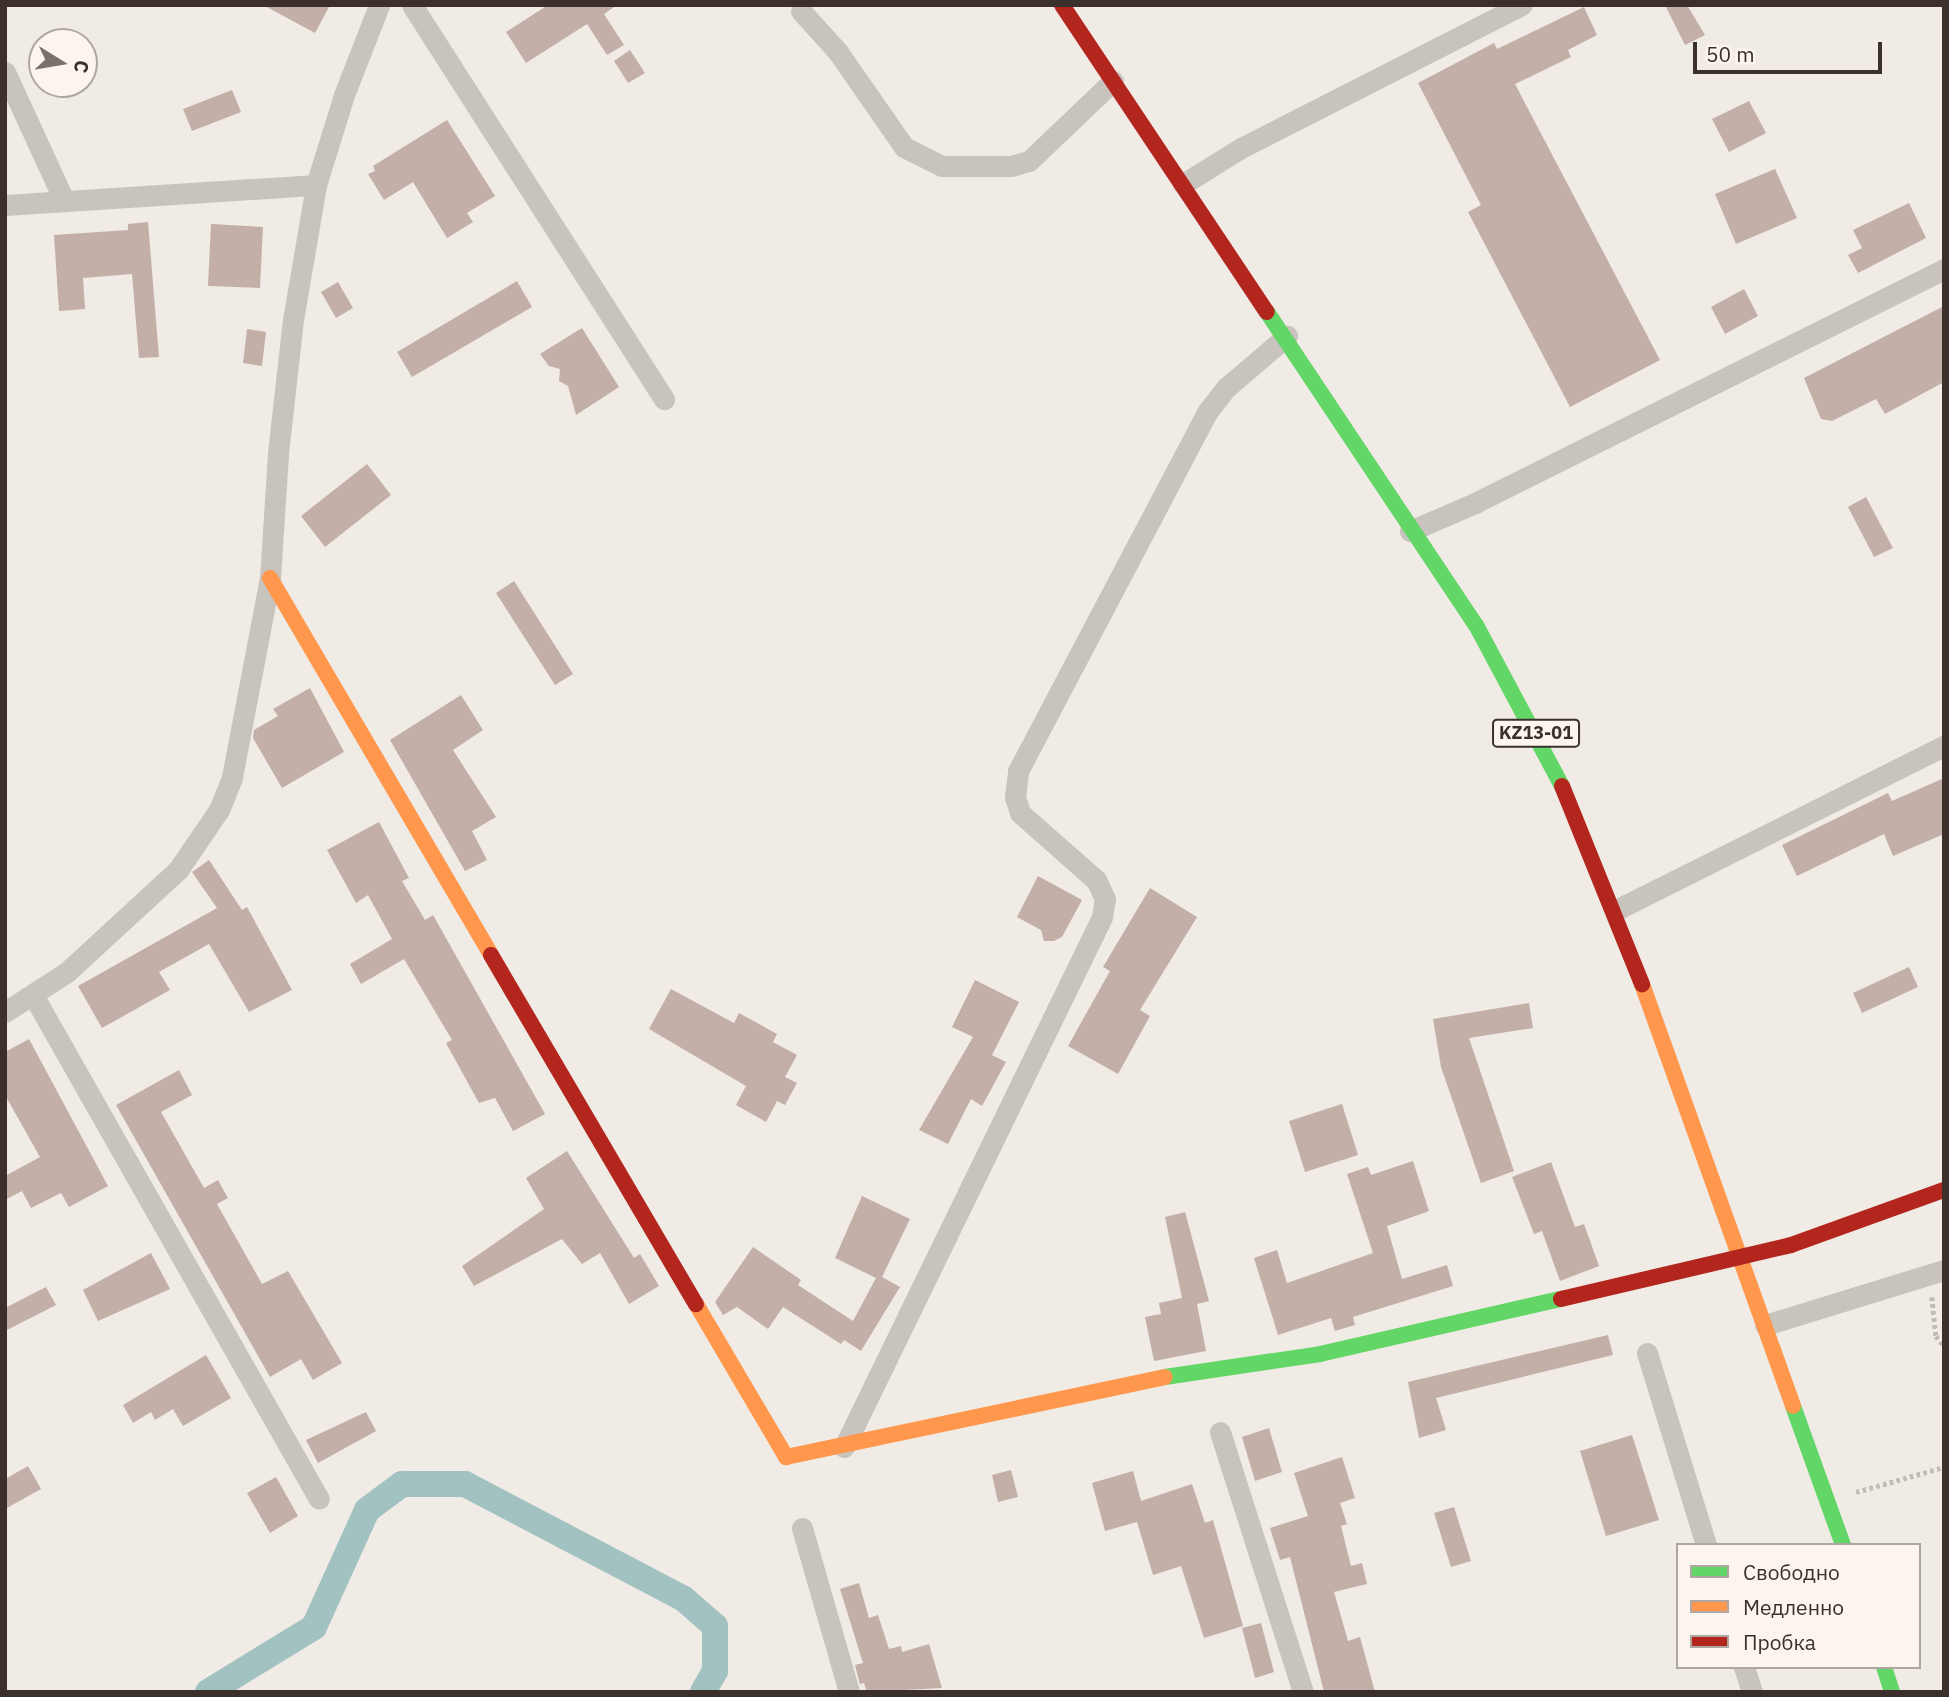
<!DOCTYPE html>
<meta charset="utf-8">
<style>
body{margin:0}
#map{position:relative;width:1949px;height:1697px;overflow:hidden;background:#f0ebe5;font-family:"IBM Plex Sans",sans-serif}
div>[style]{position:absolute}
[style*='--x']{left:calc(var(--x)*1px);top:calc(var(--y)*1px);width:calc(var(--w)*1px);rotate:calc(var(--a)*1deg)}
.canal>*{height:26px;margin:-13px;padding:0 13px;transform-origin:13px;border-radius:13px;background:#a1c2c1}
.building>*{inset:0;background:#c3afa7}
.path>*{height:4.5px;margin-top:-2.25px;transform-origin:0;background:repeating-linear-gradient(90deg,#c2bbb6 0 3.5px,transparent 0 7px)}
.street>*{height:21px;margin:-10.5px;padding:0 10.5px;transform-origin:10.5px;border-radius:10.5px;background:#c9c3be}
.fast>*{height:16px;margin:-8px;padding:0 8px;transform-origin:8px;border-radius:8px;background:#63d668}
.slow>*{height:16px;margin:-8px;padding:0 8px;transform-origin:8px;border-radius:8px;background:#ff974d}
.jam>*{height:16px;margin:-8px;padding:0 8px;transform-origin:8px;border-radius:8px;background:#b3261e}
span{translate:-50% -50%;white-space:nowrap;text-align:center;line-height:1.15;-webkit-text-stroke:7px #fbf5ee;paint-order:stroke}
.shield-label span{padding:2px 5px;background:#fbf5ee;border:2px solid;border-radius:5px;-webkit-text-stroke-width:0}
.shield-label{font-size:18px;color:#3b302b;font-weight:700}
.frame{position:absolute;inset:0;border:7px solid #3b302b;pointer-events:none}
.legend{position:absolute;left:1676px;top:1543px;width:245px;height:126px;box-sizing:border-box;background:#fbf5ee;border:2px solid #aea6a0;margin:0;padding:9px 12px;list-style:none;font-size:21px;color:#3b302b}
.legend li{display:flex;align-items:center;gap:14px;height:35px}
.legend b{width:35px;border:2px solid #aea6a0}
.north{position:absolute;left:28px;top:28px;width:70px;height:70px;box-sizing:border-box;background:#fbf5ee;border:2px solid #aea6a0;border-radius:50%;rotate:101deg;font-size:19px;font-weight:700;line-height:28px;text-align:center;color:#3b302b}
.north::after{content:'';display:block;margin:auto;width:24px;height:32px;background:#7a716c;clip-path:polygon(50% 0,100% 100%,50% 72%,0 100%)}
.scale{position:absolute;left:1693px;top:42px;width:189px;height:32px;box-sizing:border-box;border:4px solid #3b302b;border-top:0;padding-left:9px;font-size:21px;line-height:24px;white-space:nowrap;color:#3b302b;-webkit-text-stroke:5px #fbf5ee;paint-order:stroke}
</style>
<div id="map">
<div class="canal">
<div style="--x:208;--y:1692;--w:124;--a:-31.5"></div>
<div style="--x:314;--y:1627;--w:128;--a:-65.6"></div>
<div style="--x:367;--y:1510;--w:44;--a:-36.6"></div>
<div style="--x:402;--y:1484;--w:63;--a:0"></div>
<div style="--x:465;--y:1484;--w:247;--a:27.7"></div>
<div style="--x:684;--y:1599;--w:41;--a:41.1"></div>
<div style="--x:715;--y:1626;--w:45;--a:90"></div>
<div style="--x:715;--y:1671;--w:24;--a:120"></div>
</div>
<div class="building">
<div style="clip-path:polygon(263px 5px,330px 5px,315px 33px)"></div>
<div style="clip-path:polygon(548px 5px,617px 5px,604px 14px,624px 45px,607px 55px,587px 24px,526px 63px,506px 32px)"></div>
<div style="clip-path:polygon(1665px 5px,1687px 5px,1705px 35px,1685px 45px)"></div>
<div style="clip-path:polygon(1584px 7px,1597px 35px,1568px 50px,1571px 57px,1515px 84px,1660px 360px,1570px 407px,1468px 212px,1481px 205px,1418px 83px,1494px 43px,1497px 49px)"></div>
<div style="clip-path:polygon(630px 50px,645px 73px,628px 83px,614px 61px)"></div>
<div style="clip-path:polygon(232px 90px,241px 112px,192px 131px,183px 109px)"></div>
<div style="clip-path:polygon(1749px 101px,1766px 133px,1729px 152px,1712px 119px)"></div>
<div style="clip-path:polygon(447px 120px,495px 196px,467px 213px,473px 222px,447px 238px,413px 182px,384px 200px,368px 174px,375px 171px,373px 166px)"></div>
<div style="clip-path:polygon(1775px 169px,1797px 218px,1736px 244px,1715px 194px)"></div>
<div style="clip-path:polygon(1909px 203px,1926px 238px,1858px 273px,1848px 255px,1862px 248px,1853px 230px)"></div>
<div style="clip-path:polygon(148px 222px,159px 357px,139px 358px,132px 274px,83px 278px,85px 309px,59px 311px,54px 235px,128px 230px,128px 224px)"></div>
<div style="clip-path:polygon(211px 224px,263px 227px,260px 288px,208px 286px)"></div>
<div style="clip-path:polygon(517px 281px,532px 307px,412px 377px,397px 352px)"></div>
<div style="clip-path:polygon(338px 282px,353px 308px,336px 318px,321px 292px)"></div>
<div style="clip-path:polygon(1744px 289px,1758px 316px,1725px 334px,1711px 307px)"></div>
<div style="clip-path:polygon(1944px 306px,1944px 382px,1885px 414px,1876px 399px,1832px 421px,1821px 419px,1804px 378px)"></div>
<div style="clip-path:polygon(582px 328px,619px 387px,576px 415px,568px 386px,559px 381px,560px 369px,549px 366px,540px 354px)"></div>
<div style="clip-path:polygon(247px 329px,266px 332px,262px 366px,243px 363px)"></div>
<div style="clip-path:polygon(367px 464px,391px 495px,325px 547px,301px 516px)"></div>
<div style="clip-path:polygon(1866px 497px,1893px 548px,1874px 557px,1848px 507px)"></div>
<div style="clip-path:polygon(514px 581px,573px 674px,555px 685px,496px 593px)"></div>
<div style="clip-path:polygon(310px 688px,344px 752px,282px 788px,253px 738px,254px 730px,278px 716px,273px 709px)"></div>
<div style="clip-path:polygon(461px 695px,483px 730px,453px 750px,496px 817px,472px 831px,487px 860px,465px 871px,390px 740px)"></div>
<div style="clip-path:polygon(1944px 778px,1944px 834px,1893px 856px,1884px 834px,1797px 876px,1782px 845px,1888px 793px,1892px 801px)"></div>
<div style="clip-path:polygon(379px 822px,409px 878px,402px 881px,425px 920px,433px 915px,545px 1114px,513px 1131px,495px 1098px,479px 1103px,446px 1043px,452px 1040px,404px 959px,361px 984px,350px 964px,392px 939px,368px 895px,356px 903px,327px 850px)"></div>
<div style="clip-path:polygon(209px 860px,242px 910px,247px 907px,292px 990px,249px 1012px,209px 944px,159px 972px,170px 990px,102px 1028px,78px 986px,217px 908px,192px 872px)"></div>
<div style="clip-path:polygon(1038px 876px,1082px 900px,1062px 937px,1054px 941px,1044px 941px,1041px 930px,1017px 917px)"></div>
<div style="clip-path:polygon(1150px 888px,1197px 917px,1140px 1010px,1150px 1016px,1118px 1074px,1068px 1046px,1110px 971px,1103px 967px)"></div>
<div style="clip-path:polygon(1909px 967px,1918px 987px,1862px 1013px,1853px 993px)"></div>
<div style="clip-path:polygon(975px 980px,1019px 1002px,992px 1055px,1006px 1062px,982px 1106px,971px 1099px,948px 1144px,919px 1130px,973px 1037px,952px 1027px)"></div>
<div style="clip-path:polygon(671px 989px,734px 1023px,739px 1013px,777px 1034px,773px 1042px,797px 1055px,785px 1077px,797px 1083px,785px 1105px,777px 1101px,766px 1122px,736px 1105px,746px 1086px,649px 1029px)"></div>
<div style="clip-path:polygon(1529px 1003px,1533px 1028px,1469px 1038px,1514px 1171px,1481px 1183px,1441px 1067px,1433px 1019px)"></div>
<div style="clip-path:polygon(29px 1039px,108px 1186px,69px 1207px,61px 1193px,31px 1208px,22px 1191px,5px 1200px,5px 1176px,40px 1157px,5px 1095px,5px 1052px)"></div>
<div style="clip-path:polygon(179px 1070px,192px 1095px,161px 1112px,204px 1188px,218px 1180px,228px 1198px,217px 1204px,262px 1284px,288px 1271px,342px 1363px,313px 1380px,301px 1359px,270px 1377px,116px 1105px)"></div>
<div style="clip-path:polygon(1342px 1104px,1358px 1155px,1305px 1172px,1289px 1121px)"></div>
<div style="clip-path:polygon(567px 1151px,634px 1258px,640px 1254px,659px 1286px,629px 1304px,600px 1253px,582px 1264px,562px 1239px,474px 1286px,462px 1266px,544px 1209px,526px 1178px)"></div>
<div style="clip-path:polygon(1413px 1161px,1429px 1211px,1387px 1226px,1402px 1279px,1447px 1265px,1453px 1286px,1353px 1317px,1355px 1325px,1335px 1331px,1331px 1318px,1278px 1335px,1254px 1258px,1277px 1250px,1287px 1283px,1373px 1253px,1347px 1174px,1368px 1167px,1371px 1175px)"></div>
<div style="clip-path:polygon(1551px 1162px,1575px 1227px,1584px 1224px,1599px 1266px,1560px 1281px,1542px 1231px,1534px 1234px,1512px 1177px)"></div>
<div style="clip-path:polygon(862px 1196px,910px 1219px,882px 1277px,900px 1287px,861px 1351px,844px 1340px,841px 1344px,783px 1307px,768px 1329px,737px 1307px,723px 1315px,715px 1302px,753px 1247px,801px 1280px,798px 1285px,853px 1321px,876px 1278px,835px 1258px)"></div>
<div style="clip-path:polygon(1185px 1212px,1209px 1301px,1197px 1304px,1206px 1351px,1154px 1361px,1145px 1317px,1161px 1314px,1159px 1303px,1182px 1298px,1165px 1217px)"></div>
<div style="clip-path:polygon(151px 1253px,170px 1289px,98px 1321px,83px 1290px)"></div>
<div style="clip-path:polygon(46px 1287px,56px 1305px,5px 1331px,5px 1308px)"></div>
<div style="clip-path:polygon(1608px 1335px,1613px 1355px,1436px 1398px,1446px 1430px,1419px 1438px,1408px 1382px)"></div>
<div style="clip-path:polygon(206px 1355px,231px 1398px,183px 1426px,173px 1409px,155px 1420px,151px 1412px,133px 1423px,123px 1405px)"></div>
<div style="clip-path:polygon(366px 1412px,376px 1431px,318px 1463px,306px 1440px)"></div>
<div style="clip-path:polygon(1269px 1428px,1282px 1472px,1255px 1481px,1242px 1437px)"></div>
<div style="clip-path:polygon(1632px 1435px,1659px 1520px,1606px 1536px,1580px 1451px)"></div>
<div style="clip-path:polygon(1342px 1457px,1355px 1498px,1340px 1503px,1347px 1524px,1341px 1526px,1351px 1566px,1362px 1563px,1367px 1584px,1334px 1592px,1348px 1641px,1360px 1637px,1375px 1692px,1324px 1692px,1290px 1557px,1280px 1560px,1270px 1528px,1308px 1516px,1294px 1473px)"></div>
<div style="clip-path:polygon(28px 1466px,41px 1489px,5px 1509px,5px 1479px)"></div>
<div style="clip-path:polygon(1011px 1470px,1018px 1497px,998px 1502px,992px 1475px)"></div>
<div style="clip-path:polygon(1133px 1471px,1141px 1501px,1192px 1484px,1205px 1523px,1213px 1520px,1243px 1626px,1204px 1638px,1181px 1566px,1153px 1575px,1137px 1522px,1105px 1531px,1092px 1483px)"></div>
<div style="clip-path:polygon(276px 1477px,298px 1516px,270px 1533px,247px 1493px)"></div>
<div style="clip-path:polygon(1454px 1507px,1471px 1561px,1451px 1567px,1434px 1513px)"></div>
<div style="clip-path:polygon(859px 1583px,869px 1618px,878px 1615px,889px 1649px,901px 1646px,902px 1652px,929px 1644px,942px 1688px,867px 1692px,864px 1683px,860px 1684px,855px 1665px,863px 1663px,840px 1589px)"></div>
<div style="clip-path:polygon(1261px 1623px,1274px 1672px,1255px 1678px,1242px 1628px)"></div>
</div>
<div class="path">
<div style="--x:1932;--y:1297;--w:39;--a:84"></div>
<div style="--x:1936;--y:1336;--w:13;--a:51"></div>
<div style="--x:1856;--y:1492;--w:91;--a:-15.9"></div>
</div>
<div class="street">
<div style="--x:412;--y:5;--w:468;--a:57.4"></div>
<div style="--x:801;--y:11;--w:55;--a:47.9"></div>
<div style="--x:838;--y:52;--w:116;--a:55.2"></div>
<div style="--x:904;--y:147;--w:42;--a:26.6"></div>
<div style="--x:942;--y:166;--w:69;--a:0"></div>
<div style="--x:1011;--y:166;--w:19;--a:-16"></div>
<div style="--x:1029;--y:161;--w:116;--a:-43.6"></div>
<div style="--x:5;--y:72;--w:141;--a:65.3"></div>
<div style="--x:1183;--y:184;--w:68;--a:-31.8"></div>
<div style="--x:1241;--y:148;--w:315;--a:-27"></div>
<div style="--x:5;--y:205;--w:312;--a:-3.7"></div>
<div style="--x:1410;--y:531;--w:71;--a:-23.3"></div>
<div style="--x:1475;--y:503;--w:524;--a:-26.52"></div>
<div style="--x:1616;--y:910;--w:367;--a:-26.6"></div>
<div style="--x:33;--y:995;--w:579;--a:60.43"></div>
<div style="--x:5;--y:1012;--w:74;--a:-32.8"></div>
<div style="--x:67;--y:972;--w:151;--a:-42.6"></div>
<div style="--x:178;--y:870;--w:73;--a:-55.7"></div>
<div style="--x:219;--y:810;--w:35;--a:-68"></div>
<div style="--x:232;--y:777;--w:203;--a:-79.2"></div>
<div style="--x:270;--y:578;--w:125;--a:-86.3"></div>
<div style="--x:278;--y:453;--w:134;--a:-83.6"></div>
<div style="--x:293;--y:320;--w:137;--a:-80.3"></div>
<div style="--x:316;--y:185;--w:94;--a:-72.7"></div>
<div style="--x:344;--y:95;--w:97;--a:-68.7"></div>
<div style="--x:1765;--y:1325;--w:187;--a:-17.1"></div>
<div style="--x:1647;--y:1353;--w:201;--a:72.9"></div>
<div style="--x:1220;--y:1432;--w:273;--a:72.3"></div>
<div style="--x:844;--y:1447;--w:589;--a:-64.04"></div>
<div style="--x:1102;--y:917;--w:18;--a:-81"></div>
<div style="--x:1105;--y:899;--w:21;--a:-115"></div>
<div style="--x:1096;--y:880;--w:101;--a:-138.6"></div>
<div style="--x:1020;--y:813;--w:17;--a:-107"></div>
<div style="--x:1015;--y:797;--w:26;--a:-83"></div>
<div style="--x:1018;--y:771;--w:407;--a:-62.2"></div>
<div style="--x:1208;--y:411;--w:31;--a:-52"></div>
<div style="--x:1227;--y:387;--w:79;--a:-40.4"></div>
<div style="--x:802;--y:1528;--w:171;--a:74"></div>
<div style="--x:1744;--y:1667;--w:26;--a:72"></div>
</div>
<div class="fast">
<div style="--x:1267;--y:312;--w:376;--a:56.3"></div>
<div style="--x:1476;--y:625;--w:183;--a:61.9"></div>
<div style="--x:1165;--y:1377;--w:157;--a:-8.4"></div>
<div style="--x:1320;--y:1354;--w:247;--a:-12.9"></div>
<div style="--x:1793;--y:1406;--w:148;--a:70.2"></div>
<div style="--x:1884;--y:1667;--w:26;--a:72"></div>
</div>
<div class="slow">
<div style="--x:270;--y:578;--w:437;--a:59.6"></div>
<div style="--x:1642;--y:984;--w:448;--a:70.3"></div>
<div style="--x:696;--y:1304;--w:178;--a:59.5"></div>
<div style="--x:786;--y:1457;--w:387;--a:-11.9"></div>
</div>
<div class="jam">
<div style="--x:1062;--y:5;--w:369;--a:56.3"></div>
<div style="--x:1562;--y:786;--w:214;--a:68"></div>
<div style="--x:491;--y:955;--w:405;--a:59.6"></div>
<div style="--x:1561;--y:1299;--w:236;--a:-13.2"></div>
<div style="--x:1791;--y:1245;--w:163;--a:-19.8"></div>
</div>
<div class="shield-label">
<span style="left:1536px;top:733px">KZ13-01</span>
</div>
<div class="frame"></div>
<ul class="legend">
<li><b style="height:9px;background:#63d668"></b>Свободно</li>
<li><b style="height:9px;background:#ff974d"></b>Медленно</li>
<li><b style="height:9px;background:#b3261e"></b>Пробка</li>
</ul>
<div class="north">С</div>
<div class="scale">50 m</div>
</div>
